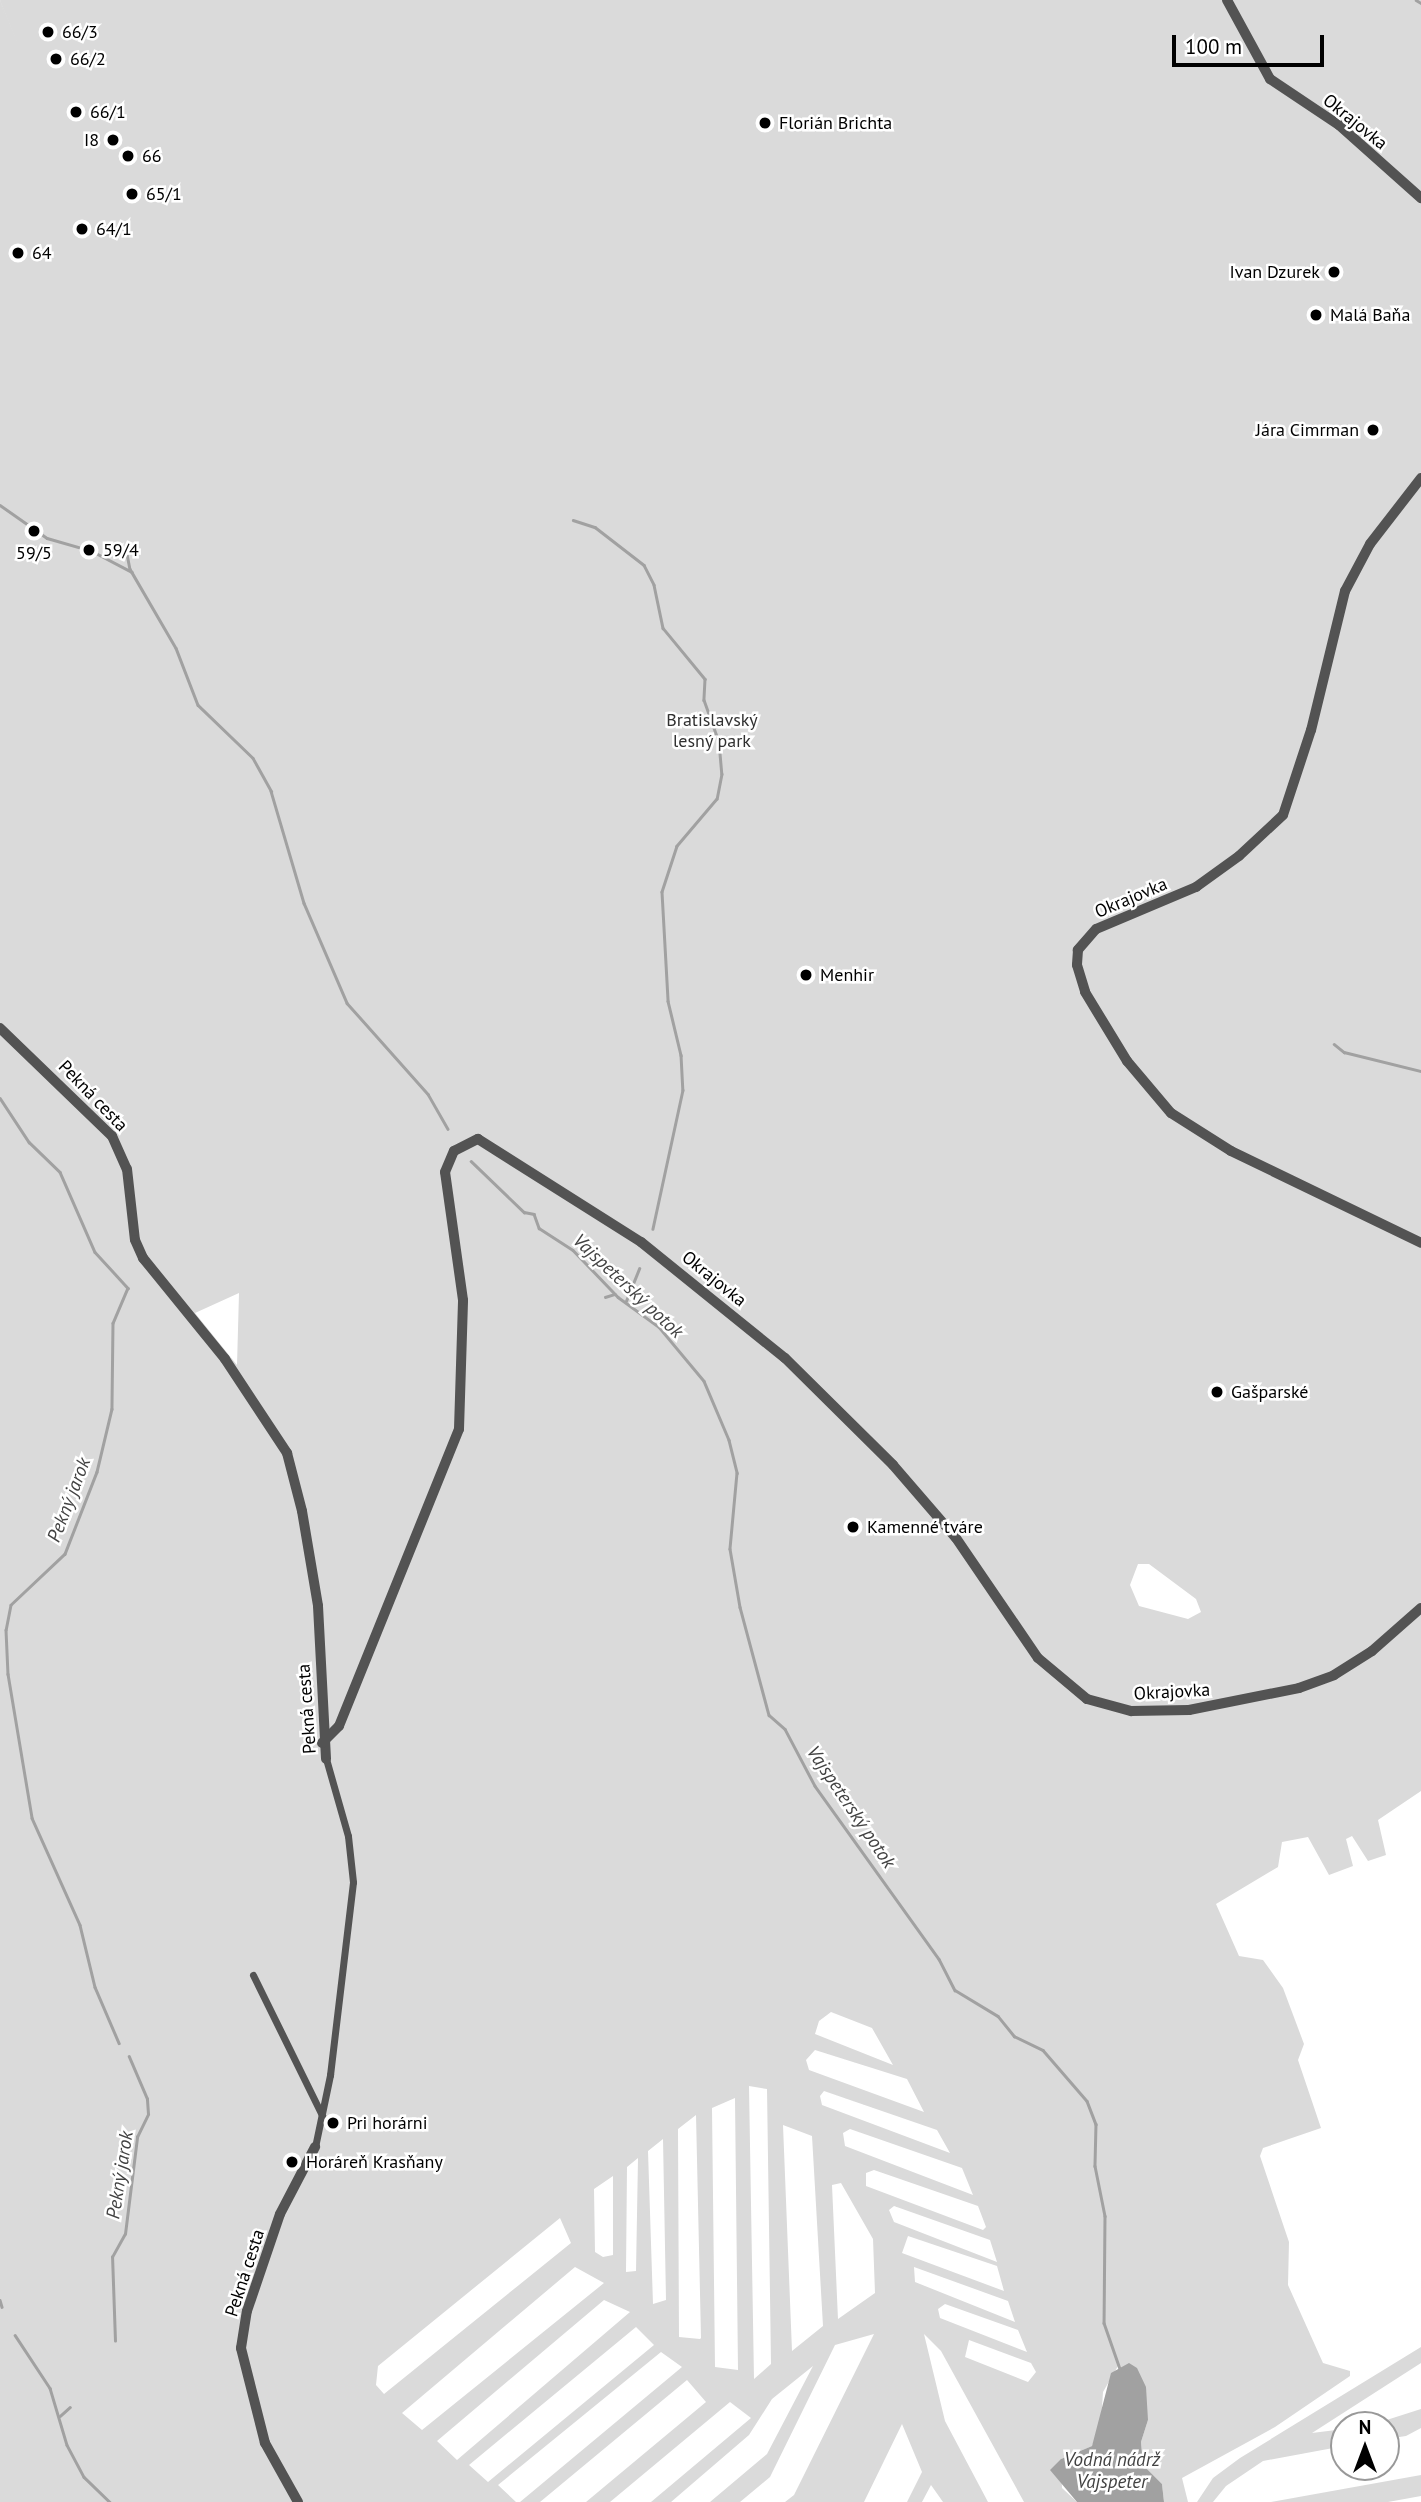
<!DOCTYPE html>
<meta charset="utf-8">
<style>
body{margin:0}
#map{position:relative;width:1421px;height:2502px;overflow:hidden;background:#fff;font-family:"PT Sans",sans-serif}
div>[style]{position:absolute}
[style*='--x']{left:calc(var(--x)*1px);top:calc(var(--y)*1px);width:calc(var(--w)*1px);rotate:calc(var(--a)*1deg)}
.green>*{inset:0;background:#dadada}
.water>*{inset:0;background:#a1a1a1}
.stream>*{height:2.5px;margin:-1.25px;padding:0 1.25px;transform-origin:1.25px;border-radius:1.25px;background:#a1a1a1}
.pedestrian>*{height:7px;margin:-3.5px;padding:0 3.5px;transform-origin:3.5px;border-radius:3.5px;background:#535353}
.minor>*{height:10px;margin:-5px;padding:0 5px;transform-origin:5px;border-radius:5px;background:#535353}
.dots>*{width:19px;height:19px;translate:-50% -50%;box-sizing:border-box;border:4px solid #fff;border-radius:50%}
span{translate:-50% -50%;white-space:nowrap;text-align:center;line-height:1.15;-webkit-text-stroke:5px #fff;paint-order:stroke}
.poi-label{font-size:18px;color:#000}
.left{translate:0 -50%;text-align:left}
.right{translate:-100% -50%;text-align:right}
.street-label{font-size:18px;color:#000}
.park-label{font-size:18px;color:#313131}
.water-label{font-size:19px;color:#424242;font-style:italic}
.north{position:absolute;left:1330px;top:2411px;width:70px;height:70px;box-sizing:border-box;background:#fff;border:2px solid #999;border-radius:50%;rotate:0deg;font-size:19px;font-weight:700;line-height:28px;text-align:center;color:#000}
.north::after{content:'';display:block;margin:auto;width:24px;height:32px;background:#000;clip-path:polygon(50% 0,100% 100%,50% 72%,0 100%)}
.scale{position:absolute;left:1172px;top:35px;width:152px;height:32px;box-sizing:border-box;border:4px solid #000;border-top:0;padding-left:9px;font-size:21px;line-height:24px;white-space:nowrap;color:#000;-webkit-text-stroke:5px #fff;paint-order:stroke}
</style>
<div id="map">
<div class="green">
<div style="clip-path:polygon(evenodd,0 0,1421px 0,1421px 1791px,1378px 1820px,1386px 1855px,1368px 1861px,1352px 1836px,1346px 1839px,1353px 1866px,1329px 1875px,1308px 1837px,1282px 1842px,1278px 1867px,1216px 1904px,1239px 1956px,1263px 1960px,1283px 1988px,1304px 2044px,1298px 2060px,1321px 2128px,1263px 2148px,1260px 2156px,1289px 2242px,1288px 2285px,1323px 2363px,1350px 2371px,1350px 2376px,1275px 2427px,1182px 2478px,1188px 2502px,1164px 2502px,1162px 2484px,1143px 2465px,1141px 2442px,1148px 2420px,1118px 2366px,1103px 2392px,1101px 2423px,1092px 2446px,1061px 2459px,1062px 2488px,1077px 2502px,1024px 2502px,941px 2351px,924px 2334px,945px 2421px,988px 2502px,943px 2502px,931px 2485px,922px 2502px,907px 2502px,922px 2472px,902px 2424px,864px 2502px,785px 2502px,794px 2495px,874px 2334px,835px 2345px,770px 2477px,740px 2502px,710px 2502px,767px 2454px,813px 2366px,772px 2399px,749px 2435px,671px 2502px,651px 2502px,751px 2418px,730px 2402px,610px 2502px,586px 2502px,706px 2402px,687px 2380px,540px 2502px,520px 2502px,682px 2367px,661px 2352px,498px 2485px,516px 2502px,0 2502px,0 0,239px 1293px,237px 1365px,195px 1313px,239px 1293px,0 0,1138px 1564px,1149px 1564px,1196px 1599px,1201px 1612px,1188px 1619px,1139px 1606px,1130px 1585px,1138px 1564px,0 0,831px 2012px,872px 2028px,893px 2065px,815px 2034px,819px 2021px,831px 2012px,0 0,815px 2050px,907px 2079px,924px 2112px,809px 2070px,806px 2060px,815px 2050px,0 0,749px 2086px,767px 2089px,771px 2364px,754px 2379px,749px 2086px,0 0,824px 2091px,937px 2130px,950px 2153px,822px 2105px,820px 2096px,824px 2091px,0 0,735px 2098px,735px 2099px,738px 2370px,715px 2367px,712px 2108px,735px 2098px,0 0,696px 2115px,701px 2338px,700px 2339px,679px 2337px,678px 2129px,696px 2115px,0 0,783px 2125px,812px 2136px,823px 2326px,792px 2351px,783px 2125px,0 0,850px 2129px,962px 2168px,973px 2195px,845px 2146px,843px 2133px,850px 2129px,0 0,663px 2139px,666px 2300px,653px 2304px,648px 2151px,663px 2139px,0 0,638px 2158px,636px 2271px,626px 2272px,627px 2167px,638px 2158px,0 0,874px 2170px,978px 2206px,986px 2227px,983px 2230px,866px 2186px,866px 2173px,874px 2170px,0 0,613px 2176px,613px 2255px,603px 2257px,595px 2252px,594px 2189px,613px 2176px,0 0,841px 2183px,873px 2239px,875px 2293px,838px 2319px,832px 2185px,841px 2183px,0 0,894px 2206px,990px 2240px,997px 2262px,894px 2222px,889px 2210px,894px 2206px,0 0,560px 2218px,571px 2243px,384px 2394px,376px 2385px,378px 2366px,560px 2218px,0 0,908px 2236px,997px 2266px,1004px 2291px,902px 2253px,908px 2236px,0 0,575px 2267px,604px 2283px,422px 2430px,402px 2413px,575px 2267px,0 0,914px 2267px,1008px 2301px,1015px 2322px,915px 2282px,914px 2267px,0 0,604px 2300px,630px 2312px,457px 2460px,437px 2441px,604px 2300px,0 0,945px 2304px,1018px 2330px,1027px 2352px,940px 2318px,938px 2309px,945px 2304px,0 0,636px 2327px,654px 2345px,488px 2482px,469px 2465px,636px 2327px,0 0,969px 2340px,1031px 2363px,1036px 2372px,1028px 2382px,965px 2357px,969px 2340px)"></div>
<div style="clip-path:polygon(1421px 2347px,1421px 2363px,1312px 2433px,1344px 2429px,1344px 2446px,1263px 2461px,1226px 2486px,1213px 2502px,1197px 2502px,1213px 2478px,1240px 2458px)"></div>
<div style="clip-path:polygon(1421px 2409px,1421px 2428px,1406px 2436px,1386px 2439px,1386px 2425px,1371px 2425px)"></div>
<div style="clip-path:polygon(1421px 2475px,1421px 2496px,1388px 2502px,1271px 2502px)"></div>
</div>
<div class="water">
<div style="clip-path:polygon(1129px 2363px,1137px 2368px,1146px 2387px,1148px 2420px,1141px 2442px,1143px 2465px,1162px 2484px,1164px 2502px,1077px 2502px,1050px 2470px,1061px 2459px,1092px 2446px,1111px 2373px)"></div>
</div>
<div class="stream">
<div style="--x:1416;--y:0;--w:6;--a:31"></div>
<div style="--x:0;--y:505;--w:57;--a:35.1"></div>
<div style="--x:47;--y:538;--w:47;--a:16.1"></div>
<div style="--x:92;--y:551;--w:45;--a:27.7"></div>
<div style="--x:573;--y:520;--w:23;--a:18"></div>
<div style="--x:595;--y:527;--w:62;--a:37.8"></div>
<div style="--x:644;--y:565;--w:22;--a:63"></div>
<div style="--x:654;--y:585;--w:44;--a:78.2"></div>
<div style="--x:663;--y:628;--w:66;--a:50.5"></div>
<div style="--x:705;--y:679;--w:21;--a:93"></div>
<div style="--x:704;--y:700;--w:45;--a:70.3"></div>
<div style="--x:719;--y:742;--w:32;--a:85"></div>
<div style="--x:722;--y:774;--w:25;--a:101"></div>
<div style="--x:717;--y:799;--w:62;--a:130.4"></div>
<div style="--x:677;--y:846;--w:48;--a:108.1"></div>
<div style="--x:662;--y:892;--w:109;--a:86.8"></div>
<div style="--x:668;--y:1001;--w:56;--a:76.5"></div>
<div style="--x:681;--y:1055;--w:35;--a:87"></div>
<div style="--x:683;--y:1090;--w:142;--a:102.2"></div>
<div style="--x:127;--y:554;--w:15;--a:79"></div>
<div style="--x:130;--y:569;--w:91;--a:59.8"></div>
<div style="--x:176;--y:648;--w:61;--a:68.9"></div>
<div style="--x:198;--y:705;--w:76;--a:43.9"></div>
<div style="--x:253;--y:758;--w:38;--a:61"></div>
<div style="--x:271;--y:791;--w:117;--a:73.6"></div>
<div style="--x:304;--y:903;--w:109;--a:66.7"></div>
<div style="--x:347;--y:1003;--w:122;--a:48.3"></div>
<div style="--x:428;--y:1094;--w:40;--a:60.3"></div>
<div style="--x:1334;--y:1044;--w:13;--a:39"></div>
<div style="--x:1344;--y:1052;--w:79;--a:13.9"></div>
<div style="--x:0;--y:1098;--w:53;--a:56.6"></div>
<div style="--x:29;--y:1142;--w:43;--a:44.1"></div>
<div style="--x:60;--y:1172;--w:87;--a:66.4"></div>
<div style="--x:95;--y:1252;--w:49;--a:47.5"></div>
<div style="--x:128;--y:1288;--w:38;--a:113"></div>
<div style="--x:113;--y:1323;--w:86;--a:90.7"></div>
<div style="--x:112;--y:1409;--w:65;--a:103.4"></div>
<div style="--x:97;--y:1472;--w:88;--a:111.3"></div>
<div style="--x:65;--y:1554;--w:74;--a:136.6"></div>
<div style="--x:11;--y:1605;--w:25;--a:101"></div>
<div style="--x:6;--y:1630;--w:44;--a:87.4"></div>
<div style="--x:8;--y:1674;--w:146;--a:80.5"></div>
<div style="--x:32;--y:1818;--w:117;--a:65.8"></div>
<div style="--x:80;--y:1925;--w:64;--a:76.4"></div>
<div style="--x:95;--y:1987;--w:61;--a:66.8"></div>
<div style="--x:471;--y:1161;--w:74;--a:43.9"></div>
<div style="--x:524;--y:1212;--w:10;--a:11"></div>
<div style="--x:534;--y:1214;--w:15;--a:70"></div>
<div style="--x:539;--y:1228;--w:40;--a:32.9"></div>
<div style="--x:573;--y:1250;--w:65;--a:46.2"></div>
<div style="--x:618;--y:1297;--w:51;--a:36.2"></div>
<div style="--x:659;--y:1327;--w:70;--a:50.2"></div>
<div style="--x:704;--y:1381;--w:64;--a:67"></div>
<div style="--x:729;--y:1440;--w:34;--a:76"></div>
<div style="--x:737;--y:1473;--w:76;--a:95.3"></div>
<div style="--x:730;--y:1549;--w:59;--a:80.2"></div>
<div style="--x:740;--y:1607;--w:112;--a:75"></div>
<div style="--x:769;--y:1715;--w:21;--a:41"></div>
<div style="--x:785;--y:1729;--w:64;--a:62.2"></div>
<div style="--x:815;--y:1786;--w:213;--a:54.4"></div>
<div style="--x:939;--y:1959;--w:35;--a:63"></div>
<div style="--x:955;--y:1990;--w:50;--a:31.2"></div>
<div style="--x:998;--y:2016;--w:26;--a:51"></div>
<div style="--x:1014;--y:2036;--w:32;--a:26"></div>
<div style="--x:1043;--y:2050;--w:67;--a:49.2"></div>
<div style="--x:1087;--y:2101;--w:25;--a:69"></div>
<div style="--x:1096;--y:2124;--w:42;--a:91.4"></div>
<div style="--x:1095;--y:2166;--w:51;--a:78.7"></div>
<div style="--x:1105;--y:2216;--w:107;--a:90.5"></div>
<div style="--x:1104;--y:2323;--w:49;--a:70.8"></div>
<div style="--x:605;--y:1297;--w:10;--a:-17"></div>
<div style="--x:626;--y:1301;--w:35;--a:-68"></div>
<div style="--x:0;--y:2300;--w:7;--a:74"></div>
<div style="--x:15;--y:2335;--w:64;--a:56.6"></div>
<div style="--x:50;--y:2388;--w:59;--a:73.4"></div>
<div style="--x:67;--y:2445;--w:36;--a:62"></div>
<div style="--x:84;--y:2477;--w:36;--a:44"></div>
<div style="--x:115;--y:2341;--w:84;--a:-92"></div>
<div style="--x:112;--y:2257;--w:26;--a:-61"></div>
<div style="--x:125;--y:2234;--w:98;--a:-82.9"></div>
<div style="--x:137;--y:2137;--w:25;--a:-64"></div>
<div style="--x:148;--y:2114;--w:15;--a:-94"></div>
<div style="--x:147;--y:2099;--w:46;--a:-113.2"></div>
<div style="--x:60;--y:2416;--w:13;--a:-42"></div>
</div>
<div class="pedestrian">
<div style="--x:253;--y:1975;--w:158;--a:63.8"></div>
<div style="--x:315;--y:2147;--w:74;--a:-78.2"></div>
<div style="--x:330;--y:2075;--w:194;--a:-83.2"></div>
<div style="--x:353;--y:1882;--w:46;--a:-96.2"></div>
<div style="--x:348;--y:1836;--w:80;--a:-105.9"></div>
</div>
<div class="minor">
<div style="--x:1227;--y:0;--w:90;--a:61.4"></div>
<div style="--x:1270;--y:79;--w:83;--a:33.7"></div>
<div style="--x:1339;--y:125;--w:110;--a:41.7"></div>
<div style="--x:1421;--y:478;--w:83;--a:127.7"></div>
<div style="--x:1370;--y:544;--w:53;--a:118"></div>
<div style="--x:1345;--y:591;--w:143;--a:103.7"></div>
<div style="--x:1311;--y:730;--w:89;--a:108.2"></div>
<div style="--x:1283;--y:815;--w:60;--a:137"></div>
<div style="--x:1239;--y:856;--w:53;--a:144.2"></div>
<div style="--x:1196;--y:887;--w:108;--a:157.2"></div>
<div style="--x:1096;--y:929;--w:28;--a:131"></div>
<div style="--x:1078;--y:950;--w:15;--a:94"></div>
<div style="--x:1077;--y:965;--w:28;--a:73"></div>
<div style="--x:1085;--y:992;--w:81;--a:58.7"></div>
<div style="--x:1127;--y:1061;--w:68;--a:49.8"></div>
<div style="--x:1171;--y:1113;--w:71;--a:32.3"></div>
<div style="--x:1231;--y:1151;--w:211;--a:25.8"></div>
<div style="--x:0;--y:1028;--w:156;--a:44"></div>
<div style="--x:112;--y:1136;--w:36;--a:66"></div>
<div style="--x:127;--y:1169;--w:71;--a:83.6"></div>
<div style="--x:135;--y:1240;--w:20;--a:66"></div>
<div style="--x:143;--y:1258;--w:130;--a:50.9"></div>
<div style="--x:225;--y:1359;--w:113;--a:56.6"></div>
<div style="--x:287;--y:1453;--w:60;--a:75.5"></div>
<div style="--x:302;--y:1511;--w:96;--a:80.4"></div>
<div style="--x:318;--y:1606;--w:153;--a:87"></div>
<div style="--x:322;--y:1743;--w:24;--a:-45"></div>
<div style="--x:339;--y:1726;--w:320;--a:-68"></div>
<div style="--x:459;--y:1429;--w:129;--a:-88.2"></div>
<div style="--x:463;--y:1300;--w:129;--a:-98"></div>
<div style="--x:445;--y:1172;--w:23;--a:-67"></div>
<div style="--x:454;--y:1151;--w:27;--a:-27"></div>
<div style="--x:478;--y:1139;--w:193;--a:32.3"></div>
<div style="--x:641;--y:1242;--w:185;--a:38.9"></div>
<div style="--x:785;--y:1358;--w:152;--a:44.7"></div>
<div style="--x:893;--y:1465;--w:96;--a:49.2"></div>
<div style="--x:956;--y:1538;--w:145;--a:55.7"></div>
<div style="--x:1038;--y:1658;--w:64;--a:39.9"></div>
<div style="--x:1087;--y:1699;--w:46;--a:15.3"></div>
<div style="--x:1131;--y:1711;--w:58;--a:-1"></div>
<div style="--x:1189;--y:1710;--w:112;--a:-11.3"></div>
<div style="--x:1299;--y:1688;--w:37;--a:-20"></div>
<div style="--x:1334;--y:1675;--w:45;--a:-32.3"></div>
<div style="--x:1372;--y:1651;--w:65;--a:-41.3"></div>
<div style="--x:298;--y:2502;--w:68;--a:-119.2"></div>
<div style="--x:265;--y:2443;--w:98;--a:-104.2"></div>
<div style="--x:241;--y:2348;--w:37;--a:-81"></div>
<div style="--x:247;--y:2311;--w:102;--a:-71.2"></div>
<div style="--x:280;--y:2214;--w:76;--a:-62.4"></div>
</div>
<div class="dots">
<div style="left:48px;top:32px;background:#000"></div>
<div style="left:56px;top:59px;background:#000"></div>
<div style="left:76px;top:112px;background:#000"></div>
<div style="left:765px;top:123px;background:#000"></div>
<div style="left:113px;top:140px;background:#000"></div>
<div style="left:128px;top:156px;background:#000"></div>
<div style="left:132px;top:194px;background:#000"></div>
<div style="left:82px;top:229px;background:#000"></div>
<div style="left:18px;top:253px;background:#000"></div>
<div style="left:1334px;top:272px;background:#000"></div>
<div style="left:1316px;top:315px;background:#000"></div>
<div style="left:1373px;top:430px;background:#000"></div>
<div style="left:34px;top:531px;background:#000"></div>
<div style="left:89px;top:550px;background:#000"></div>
<div style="left:806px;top:975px;background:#000"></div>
<div style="left:1217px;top:1392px;background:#000"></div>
<div style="left:853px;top:1527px;background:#000"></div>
<div style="left:333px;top:2123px;background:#000"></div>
<div style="left:292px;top:2162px;background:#000"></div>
</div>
<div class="poi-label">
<span class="left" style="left:62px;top:32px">66/3</span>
<span class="left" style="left:70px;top:59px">66/2</span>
<span class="left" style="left:90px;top:112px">66/1</span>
<span class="left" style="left:779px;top:123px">Florián Brichta</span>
<span class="right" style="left:99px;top:140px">I8</span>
<span class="left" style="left:142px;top:156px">66</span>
<span class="left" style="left:146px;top:194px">65/1</span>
<span class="left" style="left:96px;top:229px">64/1</span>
<span class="left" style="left:32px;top:253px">64</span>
<span class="right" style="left:1320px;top:272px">Ivan Dzurek</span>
<span class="left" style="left:1330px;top:315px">Malá Baňa</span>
<span class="right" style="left:1359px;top:430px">Jára Cimrman</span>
<span class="left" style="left:103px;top:550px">59/4</span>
<span style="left:34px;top:553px">59/5</span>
<span class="left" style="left:820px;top:975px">Menhir</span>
<span class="left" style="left:1231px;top:1392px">Gašparské</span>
<span class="left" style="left:867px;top:1527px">Kamenné tváre</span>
<span class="left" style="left:347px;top:2123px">Pri horárni</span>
<span class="left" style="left:306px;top:2162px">Horáreň Krasňany</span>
</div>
<div class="street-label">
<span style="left:1355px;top:122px;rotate:39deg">Okrajovka</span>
<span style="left:1131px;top:898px;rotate:-23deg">Okrajovka</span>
<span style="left:93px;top:1096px;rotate:46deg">Pekná cesta</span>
<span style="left:714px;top:1279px;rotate:39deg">Okrajovka</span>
<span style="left:1172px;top:1692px;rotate:-3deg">Okrajovka</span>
<span style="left:307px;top:1709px;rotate:-94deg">Pekná cesta</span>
<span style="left:245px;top:2273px;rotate:-72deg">Pekná cesta</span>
</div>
<div class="park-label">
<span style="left:712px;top:731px">Bratislavský<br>lesný park</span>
</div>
<div class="water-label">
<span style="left:628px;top:1286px;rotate:43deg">Vajspeterský potok</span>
<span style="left:69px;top:1500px;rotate:-69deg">Pekný jarok</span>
<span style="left:851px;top:1807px;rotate:56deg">Vajspeterský potok</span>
<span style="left:120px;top:2175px;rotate:-81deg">Pekný jarok</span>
<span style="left:1112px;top:2471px">Vodná nádrž<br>Vajspeter</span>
</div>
<div class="north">N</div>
<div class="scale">100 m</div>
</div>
